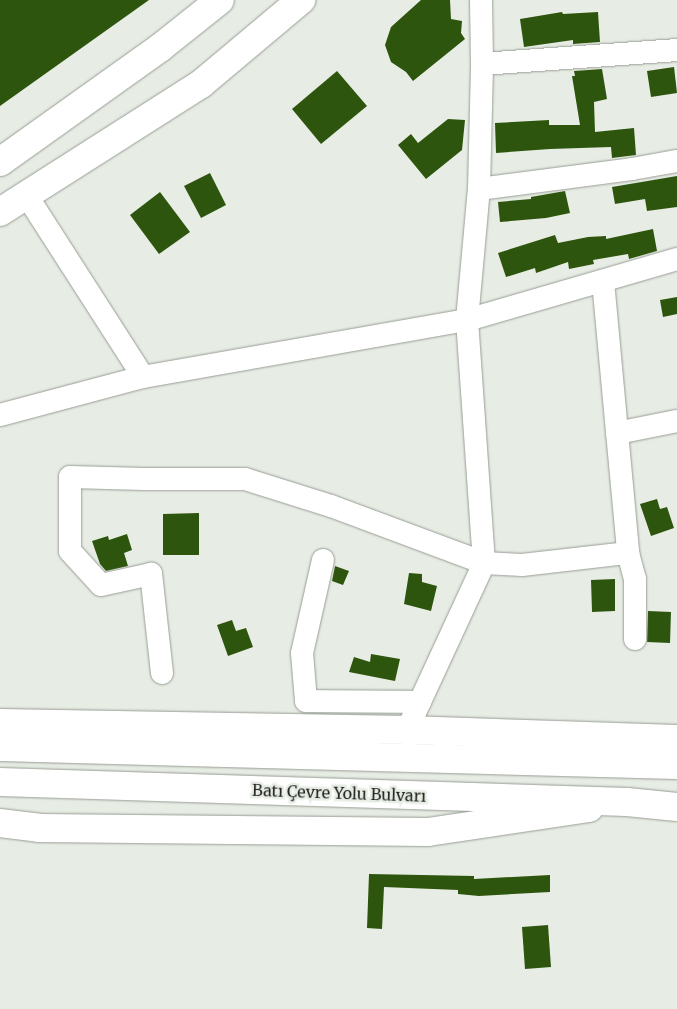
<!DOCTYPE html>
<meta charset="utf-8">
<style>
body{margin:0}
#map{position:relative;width:677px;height:1009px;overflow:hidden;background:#e7ede4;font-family:Merriweather,serif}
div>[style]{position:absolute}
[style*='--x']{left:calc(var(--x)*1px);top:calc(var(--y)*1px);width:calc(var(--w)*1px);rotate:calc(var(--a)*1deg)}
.building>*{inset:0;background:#2e550d}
.roads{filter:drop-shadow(0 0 1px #989d95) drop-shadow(0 0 1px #989d95)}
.minor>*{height:22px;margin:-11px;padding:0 11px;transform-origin:11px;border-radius:11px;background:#fff}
.major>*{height:28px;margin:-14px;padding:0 14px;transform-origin:14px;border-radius:14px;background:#fff}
.highway>*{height:28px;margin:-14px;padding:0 14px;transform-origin:14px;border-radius:14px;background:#fff}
span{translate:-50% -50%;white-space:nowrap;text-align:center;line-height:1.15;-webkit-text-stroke:5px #e7ede4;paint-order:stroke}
.street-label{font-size:16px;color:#212320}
</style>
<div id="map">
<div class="building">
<div style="clip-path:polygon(0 0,149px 0,0 106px)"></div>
<div style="clip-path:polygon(421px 0,450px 0,451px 19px,462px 21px,461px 33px,465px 39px,413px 81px,406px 72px,391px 62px,385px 45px,391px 27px)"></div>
<div style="clip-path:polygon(562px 12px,563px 14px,598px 12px,600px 42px,573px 44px,573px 40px,524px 47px,520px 19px)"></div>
<div style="clip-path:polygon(674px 67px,677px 93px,651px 97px,647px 71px)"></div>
<div style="clip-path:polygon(602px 69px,607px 99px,594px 102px,595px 132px,634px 128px,636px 155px,612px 158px,611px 147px,550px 149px,496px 153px,495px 123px,549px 120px,549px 125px,580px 125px,572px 76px,575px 76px,574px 71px)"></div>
<div style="clip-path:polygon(337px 71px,367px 106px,321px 144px,292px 109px)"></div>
<div style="clip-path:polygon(448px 119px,465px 120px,462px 150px,426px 179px,398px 145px,411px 134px,418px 143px)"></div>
<div style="clip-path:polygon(210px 173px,226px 205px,201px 218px,184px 186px)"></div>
<div style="clip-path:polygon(677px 176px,677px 207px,647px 211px,645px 199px,615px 204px,612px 187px)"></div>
<div style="clip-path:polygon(565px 191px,570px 213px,546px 218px,500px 222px,498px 202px,531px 199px,531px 197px)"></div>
<div style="clip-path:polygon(160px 192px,190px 232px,159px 254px,130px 215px)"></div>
<div style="clip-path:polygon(653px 229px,657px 251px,629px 259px,628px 254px,593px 260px,594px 264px,569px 269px,568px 262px,536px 273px,535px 268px,506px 277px,498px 253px,555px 235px,558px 243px,588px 237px,606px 236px,606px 239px)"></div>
<div style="clip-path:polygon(677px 297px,677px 314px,663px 317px,660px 300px)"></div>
<div style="clip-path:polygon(657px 499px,660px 509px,667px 507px,674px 528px,651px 536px,640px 504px)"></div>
<div style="clip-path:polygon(199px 513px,199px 555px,163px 555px,163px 514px)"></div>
<div style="clip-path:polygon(127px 534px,132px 550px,124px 553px,128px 566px,106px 571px,100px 564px,92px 541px,108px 536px,109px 540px)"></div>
<div style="clip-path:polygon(335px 566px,349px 571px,343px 585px,332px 581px)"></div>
<div style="clip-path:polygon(409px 573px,422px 574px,422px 582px,437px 586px,431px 611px,404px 604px)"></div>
<div style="clip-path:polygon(615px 579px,615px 611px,592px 612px,591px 580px)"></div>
<div style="clip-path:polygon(648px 611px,671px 612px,670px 643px,647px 642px)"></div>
<div style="clip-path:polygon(232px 620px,236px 631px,246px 628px,253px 647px,228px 656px,217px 625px)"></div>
<div style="clip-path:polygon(371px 654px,400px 659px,395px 681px,349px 672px,354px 657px,370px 662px)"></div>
<div style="clip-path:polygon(369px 874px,474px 876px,474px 879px,550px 875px,550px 892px,479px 896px,458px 894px,458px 890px,384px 887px,382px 929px,367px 928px)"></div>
<div style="clip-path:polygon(548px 925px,551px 967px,525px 969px,522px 927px)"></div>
</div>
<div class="roads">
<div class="minor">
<div style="--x:482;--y:64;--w:196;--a:-4.1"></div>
<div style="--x:479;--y:189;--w:154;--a:-7.4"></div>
<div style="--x:632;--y:169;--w:46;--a:-10.1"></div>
<div style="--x:27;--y:196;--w:215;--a:57.3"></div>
<div style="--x:603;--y:281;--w:273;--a:84.7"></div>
<div style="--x:628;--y:553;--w:27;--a:75"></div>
<div style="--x:635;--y:579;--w:60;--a:90"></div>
<div style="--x:0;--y:415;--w:148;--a:-14.9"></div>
<div style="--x:143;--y:377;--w:329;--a:-10"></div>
<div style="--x:467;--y:320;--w:219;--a:-16.2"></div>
<div style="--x:617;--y:433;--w:61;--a:-11.3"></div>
<div style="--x:323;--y:560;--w:95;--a:102.7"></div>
<div style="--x:302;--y:653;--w:48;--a:85.2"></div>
<div style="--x:306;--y:701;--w:114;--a:0.5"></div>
<div style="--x:162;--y:673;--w:100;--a:-96.3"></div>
<div style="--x:151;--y:574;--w:51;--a:167.6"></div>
<div style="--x:101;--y:585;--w:46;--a:-132.4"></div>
<div style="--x:70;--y:551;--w:74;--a:-90"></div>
<div style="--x:70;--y:477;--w:74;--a:1.5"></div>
<div style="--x:144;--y:479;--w:101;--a:0"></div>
<div style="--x:245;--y:479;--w:90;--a:17.4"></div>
<div style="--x:331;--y:506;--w:163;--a:20.4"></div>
<div style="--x:484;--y:563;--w:38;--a:3"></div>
<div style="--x:522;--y:565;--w:107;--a:-6.5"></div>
<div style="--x:407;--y:730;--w:184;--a:-65.2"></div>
<div style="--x:484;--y:563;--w:244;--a:-94"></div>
<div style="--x:467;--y:320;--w:132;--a:-84.8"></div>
<div style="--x:479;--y:189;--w:125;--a:-88.6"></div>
<div style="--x:482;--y:64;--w:64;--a:-90.9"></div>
</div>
<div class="major">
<div style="--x:0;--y:162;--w:198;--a:-35.5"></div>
<div style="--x:161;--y:47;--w:75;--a:-38.5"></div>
<div style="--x:0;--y:212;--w:238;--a:-32.5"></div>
<div style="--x:201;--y:84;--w:131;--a:-40"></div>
<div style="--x:0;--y:723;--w:407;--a:1"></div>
<div style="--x:407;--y:730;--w:270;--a:1.9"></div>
<div style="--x:0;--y:823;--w:39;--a:7"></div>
<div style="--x:39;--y:828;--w:389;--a:0.6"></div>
<div style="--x:428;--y:832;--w:163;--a:-8.5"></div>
</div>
<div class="highway">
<div style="--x:0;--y:747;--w:677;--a:1.52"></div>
<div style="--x:0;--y:782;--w:627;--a:1.83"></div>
<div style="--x:627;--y:802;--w:50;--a:5.7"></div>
</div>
</div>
<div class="street-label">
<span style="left:339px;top:793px;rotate:2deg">Batı Çevre Yolu Bulvarı</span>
</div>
</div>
